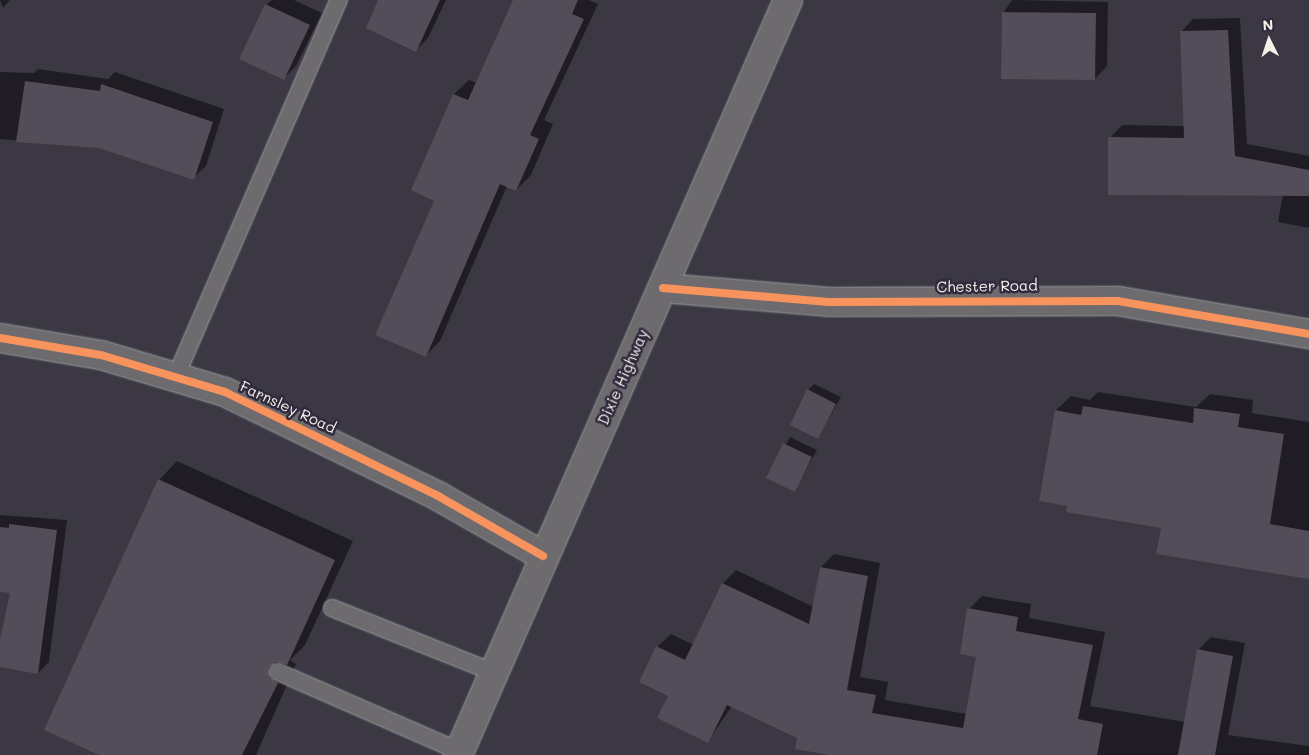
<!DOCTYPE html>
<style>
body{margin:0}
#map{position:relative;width:1309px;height:755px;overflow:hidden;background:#3b3843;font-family:Mali,sans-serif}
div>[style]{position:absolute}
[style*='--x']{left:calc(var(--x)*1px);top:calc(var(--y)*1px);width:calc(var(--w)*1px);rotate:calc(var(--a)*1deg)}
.shadow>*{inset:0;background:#0007}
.building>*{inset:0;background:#524d58}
.roads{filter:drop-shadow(0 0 1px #9f9da0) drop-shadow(0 0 1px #9f9da0)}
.service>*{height:16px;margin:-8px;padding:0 8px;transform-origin:8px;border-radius:8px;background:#6d6b6e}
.minor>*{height:28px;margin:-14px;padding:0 14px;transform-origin:14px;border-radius:14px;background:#6d6b6e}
.primary>*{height:28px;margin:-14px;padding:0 14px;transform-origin:14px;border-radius:14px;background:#6d6b6e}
.cycleway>*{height:8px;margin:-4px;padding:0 4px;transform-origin:4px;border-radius:4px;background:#f8935d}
span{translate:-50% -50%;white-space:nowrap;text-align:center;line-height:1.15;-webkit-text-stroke:5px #2f2a3d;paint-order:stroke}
.street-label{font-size:15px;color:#f4f1e8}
.north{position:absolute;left:1244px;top:15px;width:50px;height:50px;-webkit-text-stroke:4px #2f2a3d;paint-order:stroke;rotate:356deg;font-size:14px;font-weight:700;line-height:20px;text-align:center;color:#f4f1e8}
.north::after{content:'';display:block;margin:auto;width:18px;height:22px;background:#f4f1e8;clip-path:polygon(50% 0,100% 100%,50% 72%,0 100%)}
</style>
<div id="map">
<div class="shadow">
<div style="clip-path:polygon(0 0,10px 0,3px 8px)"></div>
<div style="clip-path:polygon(272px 0,294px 0,322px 13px,296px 66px,284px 78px,266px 5px)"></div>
<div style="clip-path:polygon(380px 0,446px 0,428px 38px,416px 50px)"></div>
<div style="clip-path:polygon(514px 0,588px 0,598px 4px,544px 120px,553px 124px,531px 175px,516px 190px,507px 186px,440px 341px,425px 356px,436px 200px,413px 189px,454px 94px,469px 80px,477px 83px)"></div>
<div style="clip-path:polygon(1012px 0,1108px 2px,1107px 66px,1095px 79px,1003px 13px)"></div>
<div style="clip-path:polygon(1240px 18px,1247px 144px,1309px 156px,1309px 228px,1278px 222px,1283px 194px,1110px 138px,1122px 125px,1185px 126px,1181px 32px,1193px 19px)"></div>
<div style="clip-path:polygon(38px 69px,108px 79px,115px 72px,224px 109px,206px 166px,193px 178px,99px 147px,0 139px,0 72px,34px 73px)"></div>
<div style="clip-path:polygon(814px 384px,841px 397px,818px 437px,808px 390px)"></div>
<div style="clip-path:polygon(1098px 392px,1196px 407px,1210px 394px,1253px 400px,1252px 413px,1309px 422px,1309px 578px,1163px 527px,1068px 505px,1056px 410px,1071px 396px,1090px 400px)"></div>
<div style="clip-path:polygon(790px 437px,817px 450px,795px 490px,768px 477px)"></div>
<div style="clip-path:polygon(177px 461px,353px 541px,305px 645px,290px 660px,296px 664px,256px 755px,102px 755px,159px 480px)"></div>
<div style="clip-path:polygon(0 515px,67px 520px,49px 662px,38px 673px,0 665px,11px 592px,0 591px)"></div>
<div style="clip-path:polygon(834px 554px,880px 563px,860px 677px,888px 682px,885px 700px,967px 714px,978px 656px,969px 609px,982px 596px,1031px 604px,1029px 618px,1105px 632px,1090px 706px,1185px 722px,1198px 650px,1211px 637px,1245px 643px,1228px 735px,1309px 746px,1309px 755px,839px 755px,732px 706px,708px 741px,670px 695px,657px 647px,671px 634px,694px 645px,723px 583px,736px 570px,814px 607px,821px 567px)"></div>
</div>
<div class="building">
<div style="clip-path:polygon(378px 0,440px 0,416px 52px,366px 28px)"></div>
<div style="clip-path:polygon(513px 0,578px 0,572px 14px,584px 19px,530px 135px,539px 139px,516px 191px,500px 184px,426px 357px,375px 335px,434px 201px,411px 190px,453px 94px,468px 100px)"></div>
<div style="clip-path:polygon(265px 4px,310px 25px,284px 80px,239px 59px)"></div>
<div style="clip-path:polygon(1002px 12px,1096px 13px,1095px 80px,1001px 79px)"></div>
<div style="clip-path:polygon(1228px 30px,1235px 156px,1309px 170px,1309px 196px,1108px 195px,1108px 137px,1184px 138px,1180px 31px)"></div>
<div style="clip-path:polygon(25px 81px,100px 91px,101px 84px,213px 122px,194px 180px,99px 148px,16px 142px)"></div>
<div style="clip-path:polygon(807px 389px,836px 404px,818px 439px,790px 425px)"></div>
<div style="clip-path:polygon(1083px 406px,1193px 423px,1194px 408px,1240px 414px,1238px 427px,1284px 434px,1270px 524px,1309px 531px,1309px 579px,1156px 554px,1161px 528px,1066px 512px,1067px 506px,1039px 501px,1055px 410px,1081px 415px)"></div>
<div style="clip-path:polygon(783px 443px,812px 457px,795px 492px,766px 478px)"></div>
<div style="clip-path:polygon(158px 479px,335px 560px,287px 665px,276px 662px,269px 668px,270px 678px,278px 683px,242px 755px,99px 755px,44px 730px)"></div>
<div style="clip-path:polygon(9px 524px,57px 530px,38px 674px,0 667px,0 639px,10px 593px,0 592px,0 527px,9px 528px)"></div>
<div style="clip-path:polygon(820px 567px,868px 576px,847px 690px,876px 695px,872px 713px,963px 728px,976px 657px,960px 654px,967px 608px,1018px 617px,1016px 631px,1093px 645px,1078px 719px,1103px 724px,1097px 755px,829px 755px,795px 749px,797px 738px,727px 705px,708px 743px,657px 718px,668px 696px,639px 682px,656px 646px,685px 660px,722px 583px,809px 624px)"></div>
<div style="clip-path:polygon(1197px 649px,1233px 656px,1215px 755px,1178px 755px)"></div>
</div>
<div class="roads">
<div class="service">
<div style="--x:176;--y:376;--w:410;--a:-66.6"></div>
<div style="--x:332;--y:608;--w:173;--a:21.7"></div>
<div style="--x:278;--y:672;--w:197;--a:23.6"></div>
</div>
<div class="minor">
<div style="--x:663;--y:288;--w:166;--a:4.8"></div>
<div style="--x:828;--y:302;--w:290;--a:-0.2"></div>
<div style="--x:1118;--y:301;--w:194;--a:9.8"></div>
<div style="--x:0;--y:338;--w:102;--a:9.6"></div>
<div style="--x:101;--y:355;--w:129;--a:16.6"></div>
<div style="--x:225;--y:392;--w:237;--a:26"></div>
<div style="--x:438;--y:496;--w:121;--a:29.7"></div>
</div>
<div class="primary">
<div style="--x:458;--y:755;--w:824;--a:-66.39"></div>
</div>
</div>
<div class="cycleway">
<div style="--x:663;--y:288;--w:166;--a:4.8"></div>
<div style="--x:828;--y:302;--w:290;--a:-0.2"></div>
<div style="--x:1118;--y:301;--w:194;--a:9.8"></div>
<div style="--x:0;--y:338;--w:102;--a:9.6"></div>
<div style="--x:101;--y:355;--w:129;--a:16.6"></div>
<div style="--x:225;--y:392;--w:237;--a:26"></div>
<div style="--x:438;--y:496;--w:121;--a:29.7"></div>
</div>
<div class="street-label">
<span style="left:987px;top:286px;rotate:-1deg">Chester Road</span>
<span style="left:623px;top:377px;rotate:-66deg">Dixie Highway</span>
<span style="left:288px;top:407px;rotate:25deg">Farnsley Road</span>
</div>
<div class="north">N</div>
</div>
